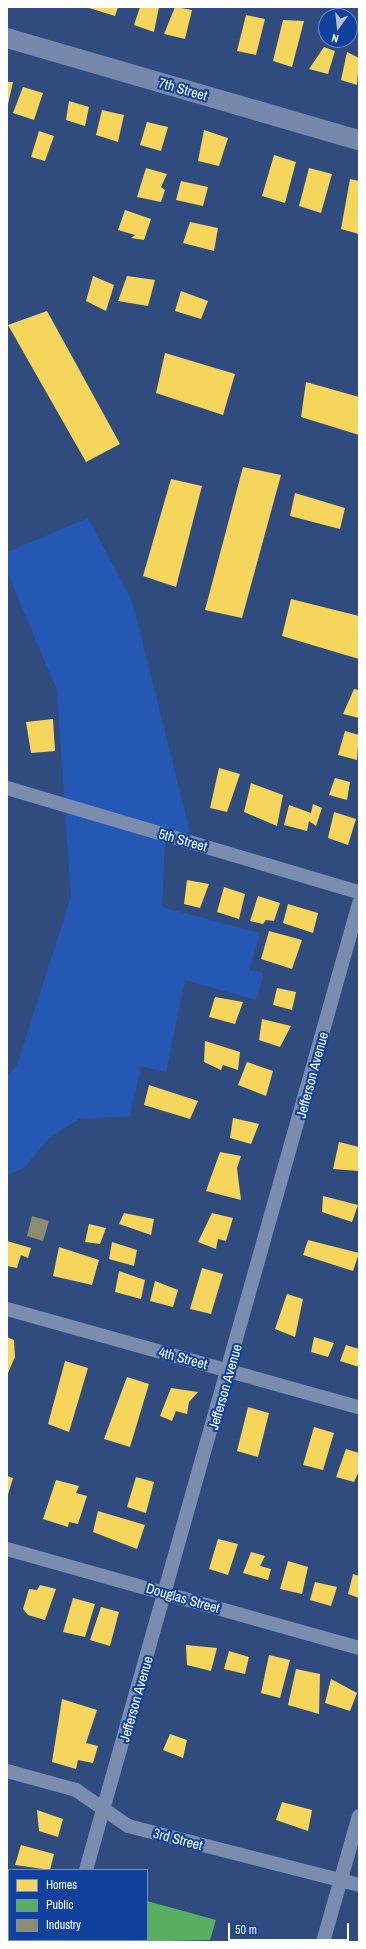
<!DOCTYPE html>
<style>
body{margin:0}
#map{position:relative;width:366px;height:1949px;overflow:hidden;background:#304b7e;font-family:"Archivo Narrow",sans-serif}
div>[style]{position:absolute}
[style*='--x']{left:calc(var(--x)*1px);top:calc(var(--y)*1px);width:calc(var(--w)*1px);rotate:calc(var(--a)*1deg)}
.green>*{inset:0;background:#2558b4}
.homes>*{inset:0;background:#f6d55c}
.public>*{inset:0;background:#5aae61}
.industry>*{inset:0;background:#8c8c6e}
.street>*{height:14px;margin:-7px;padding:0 7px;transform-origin:7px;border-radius:7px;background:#7b8daf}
.secondary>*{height:20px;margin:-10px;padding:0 10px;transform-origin:10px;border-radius:10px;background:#7688ac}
span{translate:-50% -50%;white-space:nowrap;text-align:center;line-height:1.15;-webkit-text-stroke:4px #10419e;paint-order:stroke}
.street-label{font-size:14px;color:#fff}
.frame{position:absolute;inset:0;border:8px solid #fff;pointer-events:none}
.legend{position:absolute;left:8px;top:1869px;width:140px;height:72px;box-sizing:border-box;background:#10419e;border:1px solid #708dc5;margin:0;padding:5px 7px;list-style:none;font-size:12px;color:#fff}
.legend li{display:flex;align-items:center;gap:8px;height:20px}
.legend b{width:20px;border:1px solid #708dc5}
.north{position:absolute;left:318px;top:8px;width:40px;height:40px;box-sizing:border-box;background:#10419e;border:1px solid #708dc5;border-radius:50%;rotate:195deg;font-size:11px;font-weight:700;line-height:16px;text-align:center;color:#fff}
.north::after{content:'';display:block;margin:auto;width:14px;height:18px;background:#b7c0d2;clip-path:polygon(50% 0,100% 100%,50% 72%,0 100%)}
.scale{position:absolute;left:228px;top:1923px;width:121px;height:18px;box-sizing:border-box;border:2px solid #fff;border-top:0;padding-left:5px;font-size:12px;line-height:14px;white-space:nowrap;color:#fff;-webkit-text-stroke:3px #10419e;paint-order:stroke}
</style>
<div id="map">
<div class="green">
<div style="clip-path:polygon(88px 518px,132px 601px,190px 832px,165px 839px,162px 907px,260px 933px,249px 970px,264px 973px,256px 1000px,185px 980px,166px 1072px,141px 1066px,130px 1116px,79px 1119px,49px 1138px,24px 1168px,7px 1175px,7px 1076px,17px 1065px,71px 897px,57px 690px,7px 572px,7px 552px)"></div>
</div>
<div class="homes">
<div style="clip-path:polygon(86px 7px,118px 7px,115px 16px)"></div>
<div style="clip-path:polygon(140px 7px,159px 7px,154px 32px,134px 25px)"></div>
<div style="clip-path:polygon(175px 7px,192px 10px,185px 39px,164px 34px)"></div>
<div style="clip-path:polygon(246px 15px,265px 19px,256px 55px,237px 51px)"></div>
<div style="clip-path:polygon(283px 20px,304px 21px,292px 67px,273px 61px)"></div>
<div style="clip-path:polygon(324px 47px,335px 51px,328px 74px,309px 69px)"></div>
<div style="clip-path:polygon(347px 52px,359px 58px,357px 85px,341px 80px)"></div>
<div style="clip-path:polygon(7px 82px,13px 82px,8px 104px,7px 104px)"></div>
<div style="clip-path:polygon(23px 87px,43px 93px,34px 120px,13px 113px)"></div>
<div style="clip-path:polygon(69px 101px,89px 107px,85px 126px,66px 120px)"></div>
<div style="clip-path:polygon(102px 110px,124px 115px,118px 142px,96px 135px)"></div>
<div style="clip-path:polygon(147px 122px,168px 127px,161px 151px,140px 145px)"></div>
<div style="clip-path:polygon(204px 130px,228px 138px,219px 166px,198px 161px)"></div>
<div style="clip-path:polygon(39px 131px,54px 136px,45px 161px,31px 157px)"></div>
<div style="clip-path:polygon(274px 155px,296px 162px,285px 203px,262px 196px)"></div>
<div style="clip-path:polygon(146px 168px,167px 174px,161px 187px,165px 190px,161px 202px,137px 197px)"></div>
<div style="clip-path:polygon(309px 168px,332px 174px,321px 213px,299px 206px)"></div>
<div style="clip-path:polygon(350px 179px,359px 181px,359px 234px,341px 229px)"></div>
<div style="clip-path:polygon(181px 181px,208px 187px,203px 206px,176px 200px)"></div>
<div style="clip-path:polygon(125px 210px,151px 219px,144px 240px,131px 238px,135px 235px,118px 230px)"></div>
<div style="clip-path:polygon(190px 222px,218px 228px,214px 251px,183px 243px)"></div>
<div style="clip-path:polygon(93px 276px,114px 285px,106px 311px,86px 301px)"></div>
<div style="clip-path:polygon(127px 276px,155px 280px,148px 306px,118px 301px)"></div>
<div style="clip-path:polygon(181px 291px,208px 301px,201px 319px,175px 311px)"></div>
<div style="clip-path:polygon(47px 311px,120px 444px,86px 462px,8px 325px)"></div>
<div style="clip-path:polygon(165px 353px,235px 374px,223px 415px,156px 393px)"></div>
<div style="clip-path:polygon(306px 382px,359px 397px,359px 435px,301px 417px)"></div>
<div style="clip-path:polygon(243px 467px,281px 475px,242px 618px,205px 610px)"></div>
<div style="clip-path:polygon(171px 479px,202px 486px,176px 587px,143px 576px)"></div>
<div style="clip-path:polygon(295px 493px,345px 508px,340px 529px,290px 516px)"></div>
<div style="clip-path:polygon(291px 599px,359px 616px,359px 659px,282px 636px)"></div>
<div style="clip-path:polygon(354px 689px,359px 690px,359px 718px,343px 714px)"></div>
<div style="clip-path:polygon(53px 719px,55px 751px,31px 753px,26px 722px)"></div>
<div style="clip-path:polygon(345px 731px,359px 735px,357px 760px,338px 755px)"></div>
<div style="clip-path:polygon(219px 768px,240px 774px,227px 812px,210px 808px)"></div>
<div style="clip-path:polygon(335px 778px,350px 782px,347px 800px,329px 795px)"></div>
<div style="clip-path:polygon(251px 783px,283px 795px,277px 826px,244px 812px)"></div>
<div style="clip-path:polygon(313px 804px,322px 808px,316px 826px,309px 821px,307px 831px,284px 825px,289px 805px,311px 813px)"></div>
<div style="clip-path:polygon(334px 812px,356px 819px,348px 845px,328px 838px)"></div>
<div style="clip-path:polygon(187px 880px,209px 884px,200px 908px,184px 904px)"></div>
<div style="clip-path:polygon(224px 887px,245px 894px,239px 919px,217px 912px)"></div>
<div style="clip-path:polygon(258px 896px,280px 903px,274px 921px,266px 920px,263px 924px,250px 921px)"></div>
<div style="clip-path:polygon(288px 904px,318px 913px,313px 933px,283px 923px)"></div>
<div style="clip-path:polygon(269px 931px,302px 940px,292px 969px,261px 959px)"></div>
<div style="clip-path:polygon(277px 988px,296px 992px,292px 1010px,273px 1005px)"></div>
<div style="clip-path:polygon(215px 997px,243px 1002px,235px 1024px,209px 1017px)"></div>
<div style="clip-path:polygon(262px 1019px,291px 1026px,280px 1047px,259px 1040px)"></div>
<div style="clip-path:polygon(205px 1041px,240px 1052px,238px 1070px,223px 1065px,221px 1070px,204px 1062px)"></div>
<div style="clip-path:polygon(247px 1062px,273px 1071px,266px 1096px,238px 1085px)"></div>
<div style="clip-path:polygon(149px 1085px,198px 1101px,190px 1119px,144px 1105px)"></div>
<div style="clip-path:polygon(233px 1118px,259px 1124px,251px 1144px,230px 1138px)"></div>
<div style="clip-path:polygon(339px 1142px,359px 1147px,359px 1171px,333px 1169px)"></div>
<div style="clip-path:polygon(220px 1152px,241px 1156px,237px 1168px,241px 1200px,206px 1191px)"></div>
<div style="clip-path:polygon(323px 1196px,358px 1205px,352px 1222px,322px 1212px)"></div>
<div style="clip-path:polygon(124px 1213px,154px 1219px,151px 1235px,119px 1224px)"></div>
<div style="clip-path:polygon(212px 1213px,233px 1218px,226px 1241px,218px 1239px,216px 1249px,198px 1242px)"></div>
<div style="clip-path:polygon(89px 1224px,106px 1228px,100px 1244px,85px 1242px)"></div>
<div style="clip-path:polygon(308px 1240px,359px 1253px,353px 1271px,303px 1255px)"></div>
<div style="clip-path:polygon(7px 1241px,31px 1248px,28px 1258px,21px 1255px,17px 1268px,7px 1266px)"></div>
<div style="clip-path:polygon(112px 1242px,137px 1250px,134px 1266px,109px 1259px)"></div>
<div style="clip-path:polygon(59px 1247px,99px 1260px,92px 1285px,53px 1276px)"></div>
<div style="clip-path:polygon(202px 1268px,223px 1274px,211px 1314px,190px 1309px)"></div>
<div style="clip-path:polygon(119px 1271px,145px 1280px,141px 1299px,115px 1292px)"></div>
<div style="clip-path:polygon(155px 1281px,178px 1290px,173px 1307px,150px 1301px)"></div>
<div style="clip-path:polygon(287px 1294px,303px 1299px,295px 1337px,275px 1329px)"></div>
<div style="clip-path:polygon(7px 1337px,14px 1340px,15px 1357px,7px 1375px)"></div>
<div style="clip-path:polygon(314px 1337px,334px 1343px,328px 1357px,311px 1352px)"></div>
<div style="clip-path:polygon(346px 1345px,359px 1349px,359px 1367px,340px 1361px)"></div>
<div style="clip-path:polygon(65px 1361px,88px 1368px,69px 1432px,48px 1424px)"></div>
<div style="clip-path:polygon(127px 1377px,149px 1384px,130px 1447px,104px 1439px)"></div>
<div style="clip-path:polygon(171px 1388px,198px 1392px,189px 1402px,187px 1414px,176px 1411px,172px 1421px,160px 1416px)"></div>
<div style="clip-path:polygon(248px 1407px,269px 1413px,258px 1457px,237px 1451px)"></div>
<div style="clip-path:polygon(314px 1427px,334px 1433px,323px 1470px,303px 1465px)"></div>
<div style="clip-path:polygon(346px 1449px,359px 1453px,359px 1471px,354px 1482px,336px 1477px)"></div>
<div style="clip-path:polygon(7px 1476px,13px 1478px,7px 1498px)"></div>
<div style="clip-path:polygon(136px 1477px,154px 1482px,146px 1513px,127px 1507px)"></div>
<div style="clip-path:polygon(56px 1480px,79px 1486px,76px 1493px,87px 1496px,78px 1524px,69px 1522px,68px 1527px,43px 1519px)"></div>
<div style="clip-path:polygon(98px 1511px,145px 1525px,137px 1549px,93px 1532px)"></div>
<div style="clip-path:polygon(218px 1539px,238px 1544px,228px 1575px,209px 1569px)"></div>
<div style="clip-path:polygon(251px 1552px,265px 1556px,260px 1566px,271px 1569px,268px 1580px,243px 1573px)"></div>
<div style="clip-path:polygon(288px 1561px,308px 1567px,302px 1594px,280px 1589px)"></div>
<div style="clip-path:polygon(353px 1574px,359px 1576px,359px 1598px,348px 1594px)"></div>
<div style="clip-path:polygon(315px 1582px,337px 1587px,331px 1606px,310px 1600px)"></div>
<div style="clip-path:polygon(40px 1585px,56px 1589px,45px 1620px,28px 1615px,23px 1609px,29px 1589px,37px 1590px)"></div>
<div style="clip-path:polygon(73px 1598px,95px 1604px,85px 1637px,63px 1632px)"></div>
<div style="clip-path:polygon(101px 1607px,119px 1612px,110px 1646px,90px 1640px)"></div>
<div style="clip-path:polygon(186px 1645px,217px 1648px,211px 1671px,187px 1665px)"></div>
<div style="clip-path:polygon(229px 1651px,249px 1657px,245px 1674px,224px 1669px)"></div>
<div style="clip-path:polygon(269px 1655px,290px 1660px,280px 1698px,261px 1693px)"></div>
<div style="clip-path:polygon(296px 1669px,320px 1674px,319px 1714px,288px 1705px)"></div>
<div style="clip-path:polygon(331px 1679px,357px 1693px,350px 1711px,325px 1703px)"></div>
<div style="clip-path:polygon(62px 1699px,97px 1710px,86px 1743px,98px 1746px,93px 1763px,78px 1760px,76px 1769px,52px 1762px)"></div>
<div style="clip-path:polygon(170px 1734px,187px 1740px,183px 1758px,163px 1750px)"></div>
<div style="clip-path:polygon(282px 1802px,312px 1810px,308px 1831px,276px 1820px)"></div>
<div style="clip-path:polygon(37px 1810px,63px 1819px,58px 1837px,39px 1831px)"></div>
<div style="clip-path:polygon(21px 1845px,54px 1854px,50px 1870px,15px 1865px)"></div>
<div style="clip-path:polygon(7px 1911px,9px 1911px,9px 1939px,7px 1938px)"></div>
</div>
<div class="public">
<div style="clip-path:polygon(147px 1901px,216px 1920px,210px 1940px,126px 1942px,147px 1940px)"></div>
</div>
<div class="industry">
<div style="clip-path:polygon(32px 1216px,49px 1221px,43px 1241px,27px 1236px)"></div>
</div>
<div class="street">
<div style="--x:7;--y:788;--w:367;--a:16.5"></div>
<div style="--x:7;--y:1309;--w:365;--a:15.6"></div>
<div style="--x:7;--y:1549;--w:366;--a:15.7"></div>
<div style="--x:7;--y:1771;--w:72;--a:15.4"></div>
<div style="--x:76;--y:1790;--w:63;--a:34.7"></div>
<div style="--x:128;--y:1826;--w:238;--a:14.3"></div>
<div style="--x:86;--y:1870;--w:1005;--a:-74.23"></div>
<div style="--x:66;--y:1942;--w:2;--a:-63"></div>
<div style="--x:323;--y:1942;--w:131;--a:-74.1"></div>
</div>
<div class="secondary">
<div style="--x:7;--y:38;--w:366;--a:16.2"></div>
</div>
<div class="street-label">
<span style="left:183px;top:89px;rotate:16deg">7th Street</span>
<span style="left:183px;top:840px;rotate:16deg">5th Street</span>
<span style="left:312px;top:1075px;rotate:-75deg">Jefferson Avenue</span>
<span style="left:183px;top:1358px;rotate:15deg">4th Street</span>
<span style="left:225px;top:1387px;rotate:-74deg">Jefferson Avenue</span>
<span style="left:183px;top:1598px;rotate:16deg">Douglas Street</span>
<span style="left:136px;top:1699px;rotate:-74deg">Jefferson Avenue</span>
<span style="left:178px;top:1839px;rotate:15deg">3rd Street</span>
</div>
<div class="frame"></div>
<ul class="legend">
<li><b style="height:11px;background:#f6d55c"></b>Homes</li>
<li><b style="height:11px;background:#5aae61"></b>Public</li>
<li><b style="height:11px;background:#8c8c6e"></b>Industry</li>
</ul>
<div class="north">N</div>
<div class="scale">50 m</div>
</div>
